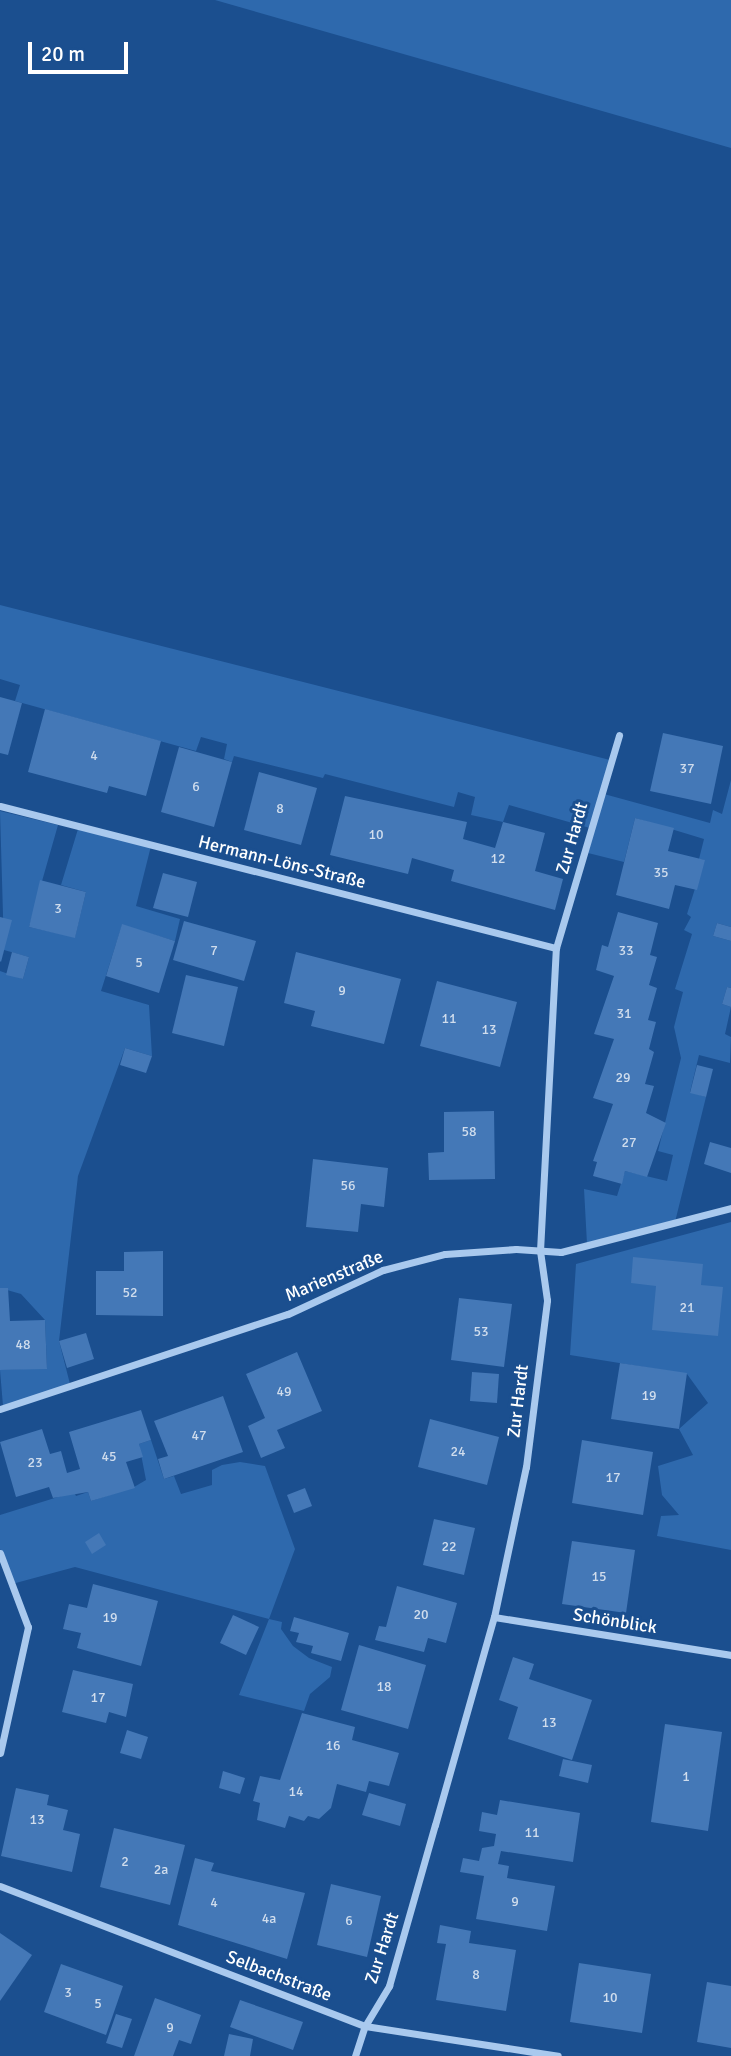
<!DOCTYPE html>
<meta charset="utf-8">
<style>
body{margin:0}
#map{position:relative;width:731px;height:2056px;overflow:hidden;background:#1b4f8f;font-family:Signika,sans-serif}
div>[style]{position:absolute}
[style*='--x']{left:calc(var(--x)*1px);top:calc(var(--y)*1px);width:calc(var(--w)*1px);rotate:calc(var(--a)*1deg)}
.green>*{inset:0;background:#2e69ad}
.building>*{inset:0;background:#4478b7}
.street>*{height:7px;margin:-3.5px;padding:0 3.5px;transform-origin:3.5px;border-radius:3.5px;background:#a9c9ee}
span{translate:-50% -50%;white-space:nowrap;text-align:center;line-height:1.15;-webkit-text-stroke:6px #1b4f8f;paint-order:stroke}
.number-label{font-size:14px;color:#d0dded}
.number-label span{-webkit-text-stroke-width:0}
.street-label{font-size:18px;color:#fff}
.scale{position:absolute;left:28px;top:42px;width:100px;height:32px;box-sizing:border-box;border:4px solid #fff;border-top:0;padding-left:9px;font-size:21px;line-height:24px;white-space:nowrap;color:#fff;-webkit-text-stroke:5px #1b4f8f;paint-order:stroke}
</style>
<div id="map">
<div class="green">
<div style="clip-path:polygon(215px 0,731px 0,731px 148px)"></div>
<div style="clip-path:polygon(0 605px,610px 760px,590px 828px,509px 805px,503px 822px,471px 815px,475px 797px,458px 792px,454px 807px,325px 774px,323px 778px,234px 756px,232px 762px,224px 759px,227px 744px,201px 737px,196px 751px,15px 701px,20px 685px,0 679px)"></div>
<div style="clip-path:polygon(731px 780px,731px 927px,717px 923px,713px 936px,731px 941px,731px 988px,727px 987px,722px 1004px,731px 1007px,725px 1034px,731px 1037px,730px 1063px,699px 1055px,690px 1092px,706px 1097px,675px 1222px,587px 1244px,584px 1189px,617px 1196px,625px 1171px,667px 1181px,673px 1155px,658px 1151px,681px 1058px,674px 1027px,683px 992px,675px 989px,692px 934px,684px 930px,691px 917px,687px 914px,704px 860px,699px 859px,704px 839px,635px 818px,624px 862px,588px 853px,604px 794px,710px 823px,713px 810px,722px 814px)"></div>
<div style="clip-path:polygon(0 811px,58px 825px,29px 927px,75px 937px,86px 892px,61px 885px,78px 829px,151px 846px,136px 906px,180px 919px,175px 941px,122px 925px,101px 991px,149px 1005px,152px 1056px,125px 1048px,78px 1176px,59px 1341px,70px 1384px,3px 1406px,0 1370px,47px 1368px,45px 1320px,21px 1294px,0 1288px,0 971px,23px 979px,29px 957px,4px 950px)"></div>
<div style="clip-path:polygon(731px 1222px,731px 1550px,657px 1536px,661px 1516px,679px 1515px,662px 1495px,658px 1466px,693px 1455px,679px 1429px,708px 1403px,687px 1374px,570px 1355px,576px 1264px)"></div>
<div style="clip-path:polygon(151px 1440px,164px 1479px,174px 1476px,181px 1494px,212px 1485px,212px 1470px,222px 1465px,240px 1462px,265px 1466px,295px 1549px,269px 1619px,282px 1622px,281px 1629px,293px 1646px,309px 1658px,332px 1667px,330px 1677px,310px 1694px,304px 1711px,239px 1695px,269px 1619px,75px 1567px,12px 1584px,0 1549px,0 1515px,74px 1492px,76px 1496px,88px 1492px,91px 1501px,134px 1487px,146px 1480px,139px 1444px)"></div>
</div>
<div class="building">
<div style="clip-path:polygon(0 697px,22px 703px,8px 755px,0 753px)"></div>
<div style="clip-path:polygon(45px 709px,161px 741px,146px 796px,109px 786px,107px 793px,28px 772px)"></div>
<div style="clip-path:polygon(663px 733px,723px 746px,711px 804px,650px 791px)"></div>
<div style="clip-path:polygon(179px 747px,232px 762px,214px 827px,161px 812px)"></div>
<div style="clip-path:polygon(259px 772px,317px 788px,301px 845px,244px 830px)"></div>
<div style="clip-path:polygon(345px 796px,467px 822px,463px 839px,495px 848px,503px 822px,545px 833px,535px 871px,563px 879px,555px 910px,451px 881px,454px 870px,412px 858px,408px 874px,330px 855px)"></div>
<div style="clip-path:polygon(635px 818px,674px 828px,668px 851px,705px 860px,697px 890px,675px 885px,669px 909px,616px 895px)"></div>
<div style="clip-path:polygon(163px 873px,197px 882px,188px 917px,153px 908px)"></div>
<div style="clip-path:polygon(40px 880px,86px 892px,75px 938px,29px 927px)"></div>
<div style="clip-path:polygon(618px 912px,658px 923px,650px 955px,657px 957px,649px 985px,657px 988px,648px 1020px,656px 1022px,649px 1049px,654px 1052px,645px 1084px,654px 1086px,646px 1113px,666px 1123px,647px 1177px,625px 1171px,622px 1184px,593px 1176px,597px 1162px,593px 1161px,613px 1104px,593px 1098px,614px 1039px,594px 1034px,614px 976px,596px 970px,602px 945px,608px 947px)"></div>
<div style="clip-path:polygon(0 917px,12px 920px,1px 962px,0 961px)"></div>
<div style="clip-path:polygon(184px 921px,256px 941px,244px 981px,173px 960px)"></div>
<div style="clip-path:polygon(717px 923px,731px 927px,731px 941px,713px 936px)"></div>
<div style="clip-path:polygon(122px 924px,175px 941px,159px 993px,106px 976px)"></div>
<div style="clip-path:polygon(12px 952px,29px 957px,23px 979px,6px 975px)"></div>
<div style="clip-path:polygon(296px 952px,401px 979px,384px 1044px,311px 1026px,315px 1011px,284px 1003px)"></div>
<div style="clip-path:polygon(186px 975px,238px 987px,224px 1046px,172px 1033px)"></div>
<div style="clip-path:polygon(437px 981px,517px 1002px,500px 1067px,420px 1046px)"></div>
<div style="clip-path:polygon(727px 987px,731px 988px,731px 1007px,722px 1004px)"></div>
<div style="clip-path:polygon(125px 1048px,152px 1056px,146px 1073px,120px 1065px)"></div>
<div style="clip-path:polygon(697px 1065px,713px 1069px,706px 1097px,690px 1093px)"></div>
<div style="clip-path:polygon(494px 1111px,495px 1179px,429px 1180px,428px 1153px,444px 1152px,444px 1112px)"></div>
<div style="clip-path:polygon(710px 1142px,731px 1148px,731px 1173px,704px 1164px)"></div>
<div style="clip-path:polygon(313px 1159px,388px 1168px,384px 1207px,361px 1204px,358px 1232px,306px 1227px)"></div>
<div style="clip-path:polygon(163px 1251px,163px 1316px,96px 1315px,96px 1271px,124px 1271px,124px 1252px)"></div>
<div style="clip-path:polygon(633px 1257px,703px 1264px,701px 1285px,723px 1287px,718px 1336px,652px 1330px,656px 1286px,631px 1283px)"></div>
<div style="clip-path:polygon(0 1288px,8px 1288px,10px 1321px,45px 1320px,47px 1369px,0 1370px)"></div>
<div style="clip-path:polygon(459px 1298px,512px 1304px,504px 1367px,451px 1360px)"></div>
<div style="clip-path:polygon(86px 1333px,94px 1359px,67px 1368px,59px 1341px)"></div>
<div style="clip-path:polygon(297px 1352px,322px 1411px,277px 1430px,285px 1448px,261px 1458px,248px 1426px,265px 1418px,246px 1374px)"></div>
<div style="clip-path:polygon(620px 1363px,687px 1373px,679px 1429px,611px 1419px)"></div>
<div style="clip-path:polygon(472px 1372px,499px 1374px,497px 1403px,470px 1401px)"></div>
<div style="clip-path:polygon(223px 1396px,243px 1452px,164px 1479px,158px 1459px,168px 1456px,154px 1421px)"></div>
<div style="clip-path:polygon(141px 1410px,151px 1440px,139px 1444px,143px 1457px,126px 1462px,135px 1488px,91px 1501px,88px 1492px,53px 1498px,49px 1487px,16px 1497px,0 1442px,42px 1429px,50px 1454px,61px 1451px,67px 1473px,80px 1469px,69px 1432px)"></div>
<div style="clip-path:polygon(430px 1419px,499px 1437px,487px 1485px,418px 1467px)"></div>
<div style="clip-path:polygon(582px 1440px,653px 1452px,643px 1515px,572px 1503px)"></div>
<div style="clip-path:polygon(305px 1488px,312px 1506px,294px 1513px,287px 1495px)"></div>
<div style="clip-path:polygon(434px 1519px,475px 1528px,464px 1575px,423px 1565px)"></div>
<div style="clip-path:polygon(99px 1533px,106px 1545px,92px 1554px,85px 1542px)"></div>
<div style="clip-path:polygon(572px 1541px,635px 1550px,626px 1613px,562px 1604px)"></div>
<div style="clip-path:polygon(93px 1584px,158px 1601px,141px 1666px,77px 1648px,81px 1633px,63px 1629px,69px 1604px,87px 1608px)"></div>
<div style="clip-path:polygon(397px 1586px,457px 1603px,446px 1643px,428px 1638px,424px 1652px,375px 1640px,379px 1626px,386px 1627px)"></div>
<div style="clip-path:polygon(233px 1615px,259px 1627px,246px 1655px,220px 1643px)"></div>
<div style="clip-path:polygon(294px 1617px,349px 1633px,341px 1661px,311px 1653px,313px 1646px,296px 1642px,299px 1633px,290px 1631px)"></div>
<div style="clip-path:polygon(359px 1645px,426px 1665px,408px 1729px,341px 1710px)"></div>
<div style="clip-path:polygon(513px 1657px,534px 1664px,529px 1679px,592px 1700px,572px 1760px,508px 1739px,518px 1707px,499px 1700px)"></div>
<div style="clip-path:polygon(73px 1670px,133px 1684px,126px 1717px,109px 1712px,106px 1723px,62px 1712px)"></div>
<div style="clip-path:polygon(302px 1713px,355px 1727px,352px 1740px,399px 1753px,389px 1786px,369px 1781px,366px 1792px,337px 1784px,331px 1808px,319px 1819px,308px 1816px,304px 1821px,289px 1816px,285px 1828px,257px 1820px,260px 1803px,253px 1801px,260px 1776px,280px 1780px)"></div>
<div style="clip-path:polygon(665px 1724px,722px 1732px,708px 1831px,651px 1822px)"></div>
<div style="clip-path:polygon(127px 1730px,148px 1737px,141px 1759px,120px 1753px)"></div>
<div style="clip-path:polygon(563px 1759px,592px 1765px,588px 1783px,559px 1776px)"></div>
<div style="clip-path:polygon(223px 1771px,245px 1778px,240px 1794px,219px 1788px)"></div>
<div style="clip-path:polygon(16px 1788px,49px 1795px,47px 1805px,68px 1810px,63px 1830px,80px 1834px,72px 1872px,1px 1856px)"></div>
<div style="clip-path:polygon(369px 1793px,406px 1804px,400px 1826px,362px 1815px)"></div>
<div style="clip-path:polygon(500px 1800px,580px 1813px,573px 1862px,501px 1851px,498px 1864px,509px 1866px,507px 1878px,555px 1886px,547px 1931px,476px 1919px,484px 1876px,460px 1872px,463px 1858px,479px 1861px,482px 1848px,494px 1846px,496px 1834px,479px 1831px,482px 1812px,497px 1815px)"></div>
<div style="clip-path:polygon(114px 1828px,185px 1845px,170px 1905px,100px 1887px)"></div>
<div style="clip-path:polygon(195px 1858px,214px 1863px,211px 1871px,305px 1893px,287px 1959px,178px 1925px)"></div>
<div style="clip-path:polygon(331px 1884px,381px 1896px,367px 1957px,317px 1945px)"></div>
<div style="clip-path:polygon(440px 1925px,471px 1931px,469px 1943px,516px 1950px,506px 2011px,436px 2000px,446px 1944px,437px 1943px)"></div>
<div style="clip-path:polygon(0 1933px,32px 1955px,0 2001px)"></div>
<div style="clip-path:polygon(579px 1963px,651px 1974px,642px 2033px,570px 2022px)"></div>
<div style="clip-path:polygon(61px 1964px,123px 1986px,106px 2035px,44px 2012px)"></div>
<div style="clip-path:polygon(707px 1982px,731px 1986px,731px 2048px,697px 2042px)"></div>
<div style="clip-path:polygon(155px 1998px,201px 2015px,191px 2044px,179px 2040px,173px 2056px,134px 2056px)"></div>
<div style="clip-path:polygon(240px 2000px,303px 2022px,293px 2050px,230px 2027px)"></div>
<div style="clip-path:polygon(116px 2014px,132px 2019px,122px 2048px,106px 2043px)"></div>
<div style="clip-path:polygon(229px 2034px,253px 2039px,250px 2056px,224px 2056px)"></div>
</div>
<div class="street">
<div style="--x:0;--y:806;--w:574;--a:14.33"></div>
<div style="--x:0;--y:1409;--w:303;--a:-18.3"></div>
<div style="--x:288;--y:1314;--w:105;--a:-24.9"></div>
<div style="--x:383;--y:1270;--w:64;--a:-14.5"></div>
<div style="--x:445;--y:1254;--w:71;--a:-4"></div>
<div style="--x:516;--y:1249;--w:45;--a:3.8"></div>
<div style="--x:561;--y:1252;--w:176;--a:-14.5"></div>
<div style="--x:0;--y:1553;--w:79;--a:69.3"></div>
<div style="--x:28;--y:1627;--w:129;--a:102.5"></div>
<div style="--x:494;--y:1617;--w:240;--a:9.1"></div>
<div style="--x:0;--y:1886;--w:391;--a:21"></div>
<div style="--x:365;--y:2026;--w:195;--a:8.8"></div>
<div style="--x:355;--y:2056;--w:32;--a:-72"></div>
<div style="--x:365;--y:2026;--w:47;--a:-59"></div>
<div style="--x:389;--y:1986;--w:167;--a:-74.1"></div>
<div style="--x:435;--y:1825;--w:216;--a:-74.2"></div>
<div style="--x:494;--y:1617;--w:153;--a:-78"></div>
<div style="--x:526;--y:1467;--w:168;--a:-82.8"></div>
<div style="--x:547;--y:1300;--w:49;--a:-98.1"></div>
<div style="--x:540;--y:1251;--w:303;--a:-87"></div>
<div style="--x:556;--y:948;--w:222;--a:-73.5"></div>
</div>
<div class="number-label">
<span style="left:94px;top:756px">4</span>
<span style="left:687px;top:769px">37</span>
<span style="left:196px;top:787px">6</span>
<span style="left:280px;top:809px">8</span>
<span style="left:376px;top:835px">10</span>
<span style="left:498px;top:859px">12</span>
<span style="left:661px;top:873px">35</span>
<span style="left:58px;top:909px">3</span>
<span style="left:214px;top:951px">7</span>
<span style="left:626px;top:951px">33</span>
<span style="left:139px;top:963px">5</span>
<span style="left:342px;top:991px">9</span>
<span style="left:624px;top:1014px">31</span>
<span style="left:449px;top:1019px">11</span>
<span style="left:489px;top:1030px">13</span>
<span style="left:623px;top:1078px">29</span>
<span style="left:469px;top:1132px">58</span>
<span style="left:629px;top:1143px">27</span>
<span style="left:348px;top:1186px">56</span>
<span style="left:130px;top:1293px">52</span>
<span style="left:687px;top:1308px">21</span>
<span style="left:481px;top:1332px">53</span>
<span style="left:23px;top:1345px">48</span>
<span style="left:284px;top:1392px">49</span>
<span style="left:649px;top:1396px">19</span>
<span style="left:199px;top:1436px">47</span>
<span style="left:458px;top:1452px">24</span>
<span style="left:109px;top:1457px">45</span>
<span style="left:35px;top:1463px">23</span>
<span style="left:613px;top:1478px">17</span>
<span style="left:449px;top:1547px">22</span>
<span style="left:599px;top:1577px">15</span>
<span style="left:421px;top:1615px">20</span>
<span style="left:110px;top:1618px">19</span>
<span style="left:384px;top:1687px">18</span>
<span style="left:98px;top:1698px">17</span>
<span style="left:549px;top:1723px">13</span>
<span style="left:333px;top:1746px">16</span>
<span style="left:686px;top:1777px">1</span>
<span style="left:296px;top:1792px">14</span>
<span style="left:37px;top:1820px">13</span>
<span style="left:532px;top:1833px">11</span>
<span style="left:125px;top:1862px">2</span>
<span style="left:161px;top:1870px">2a</span>
<span style="left:515px;top:1902px">9</span>
<span style="left:214px;top:1903px">4</span>
<span style="left:269px;top:1919px">4a</span>
<span style="left:349px;top:1921px">6</span>
<span style="left:476px;top:1975px">8</span>
<span style="left:68px;top:1993px">3</span>
<span style="left:610px;top:1998px">10</span>
<span style="left:98px;top:2004px">5</span>
<span style="left:170px;top:2028px">9</span>
</div>
<div class="street-label">
<span style="left:572px;top:838px;rotate:-74deg">Zur Hardt</span>
<span style="left:282px;top:862px;rotate:14deg">Hermann-Löns-Straße</span>
<span style="left:334px;top:1276px;rotate:-23deg">Marienstraße</span>
<span style="left:518px;top:1401px;rotate:-83deg">Zur Hardt</span>
<span style="left:615px;top:1621px;rotate:9deg">Schönblick</span>
<span style="left:382px;top:1948px;rotate:-72deg">Zur Hardt</span>
<span style="left:279px;top:1976px;rotate:21deg">Selbachstraße</span>
</div>
<div class="scale">20 m</div>
</div>
